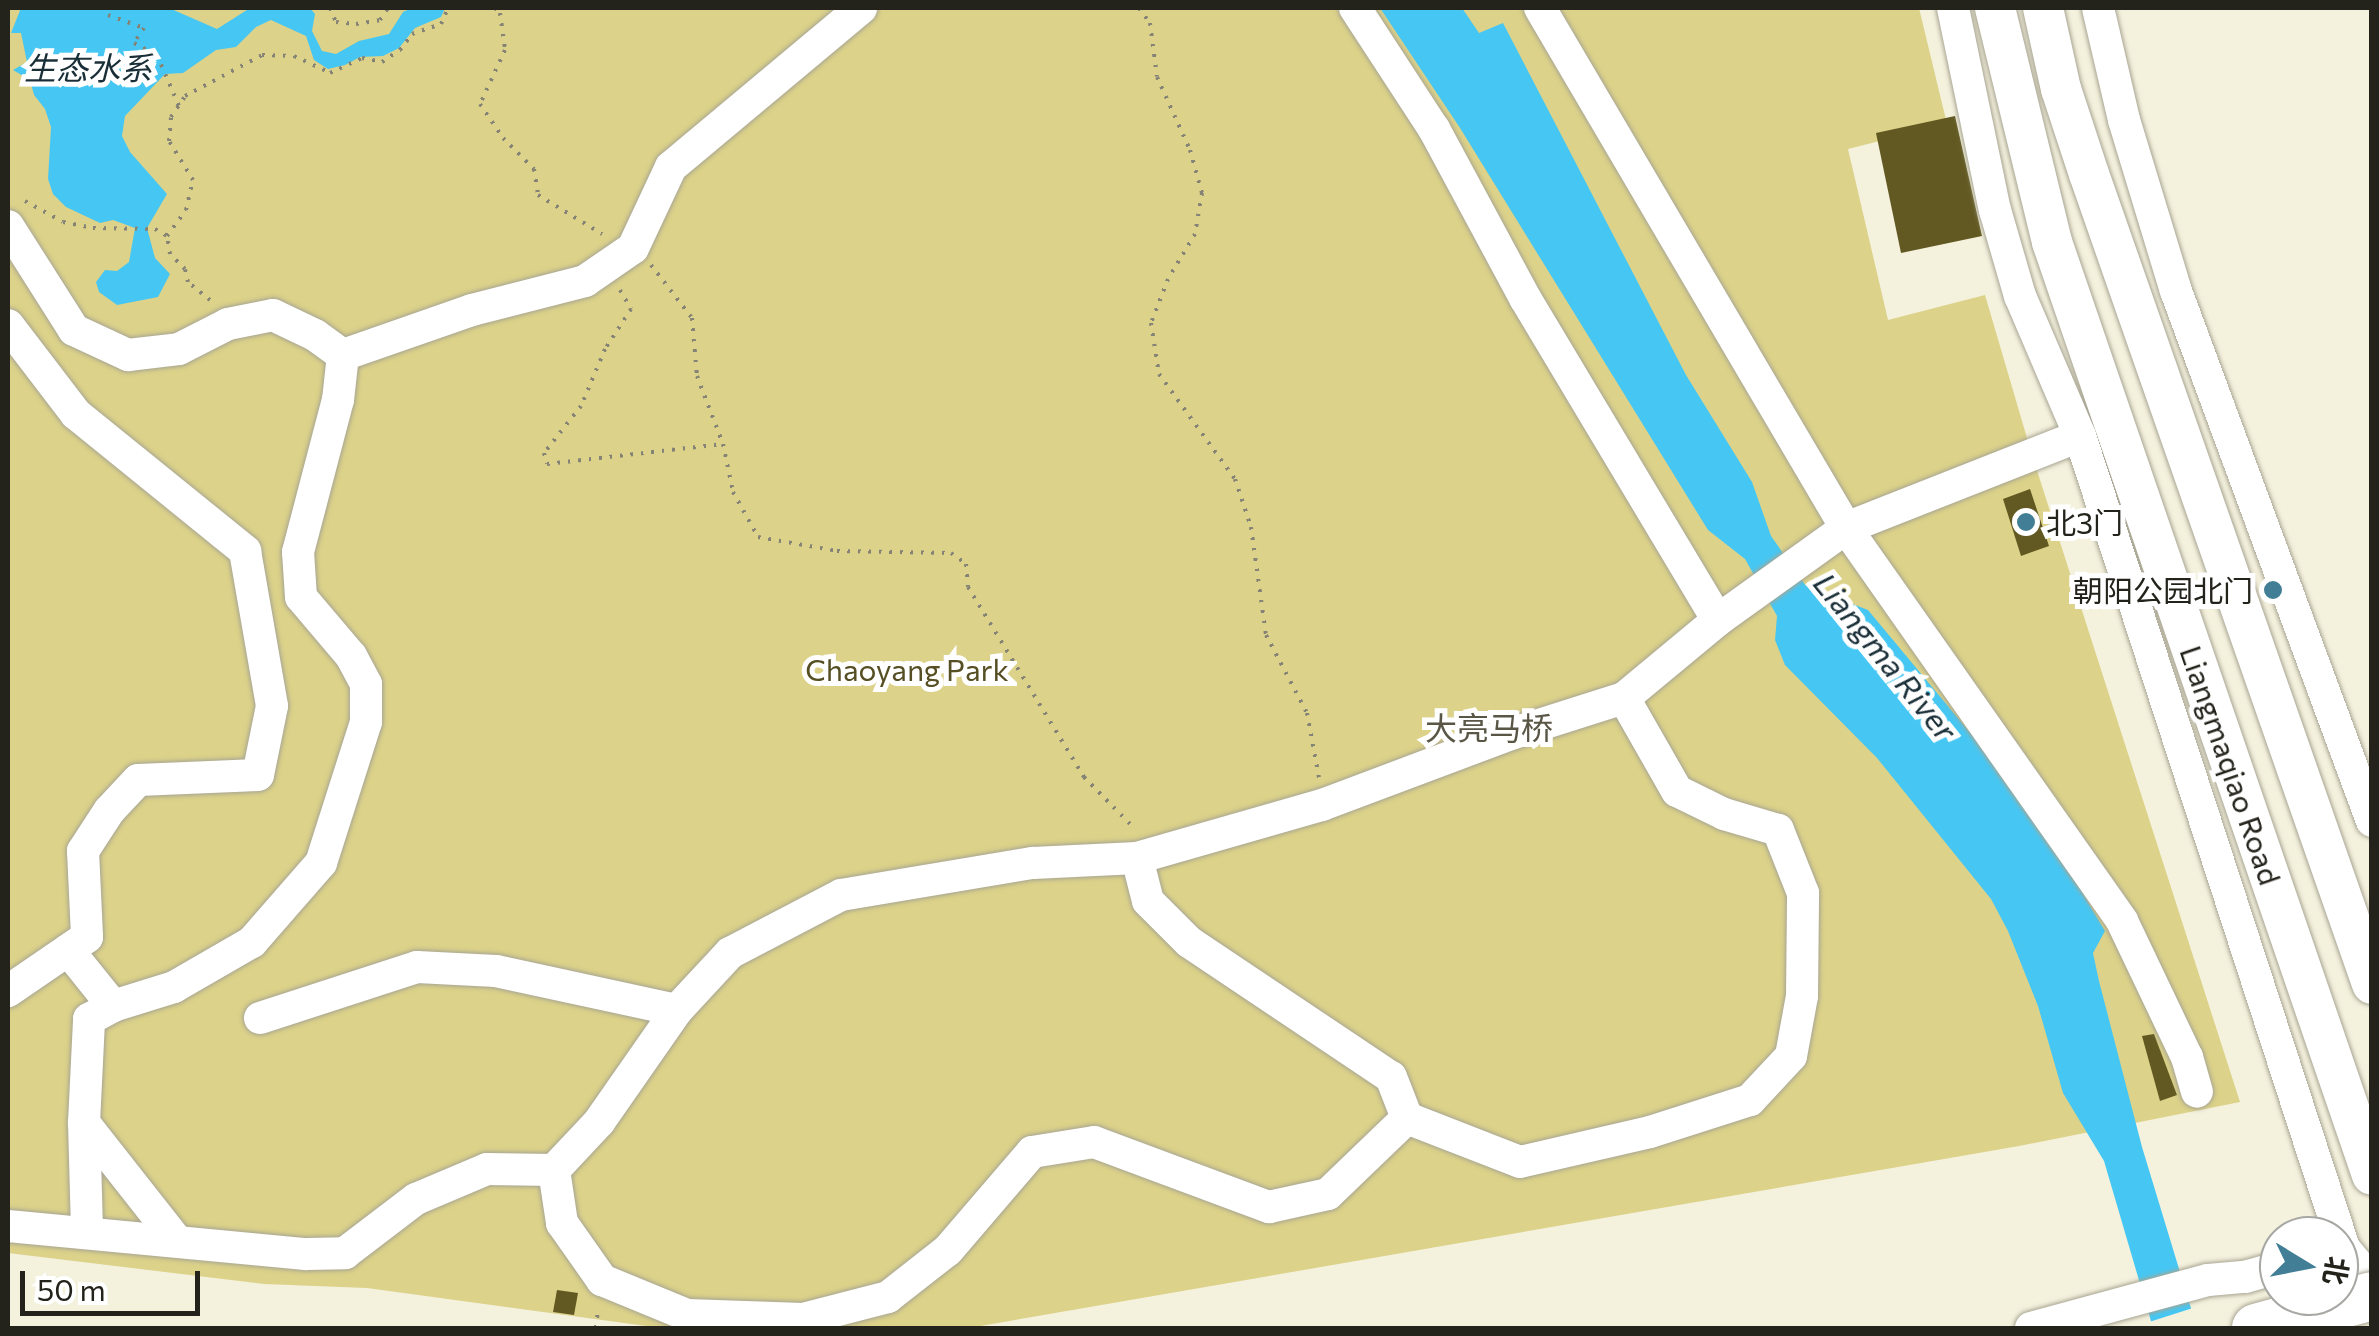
<!DOCTYPE html>
<meta charset="utf-8">
<style>
body{margin:0}
#map{position:relative;width:2379px;height:1336px;overflow:hidden;background:#f4f1dd;font-family:Commissioner,"Noto Sans SC",sans-serif}
div>[style]{position:absolute}
[style*='--x']{left:calc(var(--x)*1px);top:calc(var(--y)*1px);width:calc(var(--w)*1px);rotate:calc(var(--a)*1deg)}
.green>*{inset:0;background:#dcd289}
.water>*{inset:0;background:#46c7f3}
.pier>*{inset:0;background:#f4f1dd}
.building>*{inset:0;background:#625922}
.path>*{height:4px;margin-top:-2px;transform-origin:0;background:repeating-linear-gradient(90deg,#858376 0 2.5px,transparent 0 10.5px)}
.roads{filter:drop-shadow(0 0 2px #a8a593) drop-shadow(0 0 2px #a8a593)}
.minor>*{height:32px;margin:-16px;padding:0 16px;transform-origin:16px;border-radius:16px;background:#fff}
.major>*{height:40px;margin:-20px;padding:0 20px;transform-origin:20px;border-radius:20px;background:#fff}
.path-bridge>*{height:4px;margin-top:-2px;transform-origin:0;background:repeating-linear-gradient(90deg,#858376 0 2.5px,transparent 0 10.5px)}
.bridges{filter:drop-shadow(0 0 2px #a8a593) drop-shadow(0 0 2px #a8a593)}
.highway-bridge>*{height:48px;margin:-24px;padding:0 24px;transform-origin:24px;border-radius:24px;background:#fff}
.dots>*{width:28px;height:28px;translate:-50% -50%;box-sizing:border-box;border:5px solid #fff;border-radius:50%}
span{translate:-50% -50%;white-space:nowrap;text-align:center;line-height:1.15;-webkit-text-stroke:10px #fff;paint-order:stroke}
.poi-label{font-size:30px;color:#23221b}
.left{translate:0 -50%;text-align:left}
.right{translate:-100% -50%;text-align:right}
.park-label{font-size:30px;color:#564f24}
.street-label{font-size:30px;color:#23221b}
.water-label{font-size:32px;color:#192e37;font-style:italic}
.neighbourhood-label{font-size:32px;color:#595646}
.frame{position:absolute;inset:0;border:10px solid #23221b;pointer-events:none}
.north{position:absolute;left:2259px;top:1216px;width:100px;height:100px;box-sizing:border-box;background:#fff;border:2px solid #a7a7a4;border-radius:50%;rotate:100deg;font-size:28px;font-weight:700;line-height:40px;text-align:center;color:#23221b}
.north::after{content:'';display:block;margin:auto;width:35px;height:45px;background:#427f96;clip-path:polygon(50% 0,100% 100%,50% 72%,0 100%)}
.scale{position:absolute;left:20px;top:1271px;width:180px;height:45px;box-sizing:border-box;border:5px solid #23221b;border-top:0;padding-left:12px;font-size:30px;line-height:35px;white-space:nowrap;color:#23221b;-webkit-text-stroke:8px #fff;paint-order:stroke}
</style>
<div id="map">
<div class="green">
<div style="clip-path:polygon(8px 8px,1919px 8px,1947px 124px,1848px 149px,1888px 320px,1985px 295px,2032px 455px,2240px 1102px,2019px 1146px,969px 1328px,661px 1328px,367px 1288px,264px 1284px,8px 1253px)"></div>
</div>
<div class="water">
<div style="clip-path:polygon(21px 8px,169px 8px,217px 29px,250px 8px,310px 8px,315px 14px,312px 31px,322px 51px,336px 54px,359px 41px,389px 34px,403px 12px,412px 8px,445px 8px,441px 17px,415px 28px,399px 48px,383px 56px,360px 57px,345px 65px,328px 69px,314px 60px,306px 36px,271px 20px,256px 27px,236px 47px,216px 50px,183px 73px,165px 74px,125px 116px,122px 136px,130px 152px,167px 194px,147px 228px,155px 258px,170px 274px,158px 297px,117px 305px,99px 292px,96px 282px,105px 270px,117px 271px,129px 262px,135px 228px,113px 220px,100px 223px,66px 207px,53px 194px,48px 179px,51px 127px,45px 109px,34px 95px,30px 80px,13px 70px,27px 62px,21px 33px,11px 33px)"></div>
<div style="clip-path:polygon(1380px 8px,1462px 8px,1479px 33px,1503px 23px,1686px 375px,1752px 482px,1771px 536px,1806px 586px,1868px 610px,2032px 807px,2105px 931px,2093px 953px,2099px 981px,2142px 1147px,2197px 1328px,2153px 1328px,2104px 1161px,2063px 1093px,2038px 1006px,2008px 931px,1991px 899px,1877px 758px,1785px 665px,1775px 640px,1777px 616px,1745px 559px,1708px 530px,1460px 128px)"></div>
</div>
<div class="pier">
<div style="clip-path:polygon(2196px 1307px,2202px 1328px,2148px 1328px,2146px 1323px)"></div>
</div>
<div class="building">
<div style="clip-path:polygon(1955px 116px,1982px 236px,1901px 253px,1876px 133px)"></div>
<div style="clip-path:polygon(2030px 489px,2049px 546px,2021px 556px,2003px 499px)"></div>
<div style="clip-path:polygon(2154px 1034px,2177px 1095px,2160px 1101px,2142px 1036px)"></div>
<div style="clip-path:polygon(557px 1290px,578px 1293px,574px 1315px,553px 1312px)"></div>
</div>
<div class="path">
<div style="--x:330;--y:8;--w:15;--a:67"></div>
<div style="--x:336;--y:22;--w:20;--a:6"></div>
<div style="--x:356;--y:24;--w:24;--a:-9"></div>
<div style="--x:380;--y:20;--w:14;--a:-56"></div>
<div style="--x:495;--y:8;--w:7;--a:45"></div>
<div style="--x:500;--y:13;--w:37;--a:82"></div>
<div style="--x:505;--y:50;--w:60;--a:114.8"></div>
<div style="--x:480;--y:104;--w:41;--a:55.9"></div>
<div style="--x:503;--y:138;--w:44;--a:45"></div>
<div style="--x:534;--y:169;--w:26;--a:81"></div>
<div style="--x:538;--y:195;--w:75;--a:31.4"></div>
<div style="--x:1139;--y:8;--w:19;--a:54"></div>
<div style="--x:1150;--y:23;--w:54;--a:82.6"></div>
<div style="--x:1157;--y:77;--w:80;--a:65.7"></div>
<div style="--x:1190;--y:150;--w:45;--a:74.4"></div>
<div style="--x:1202;--y:193;--w:42;--a:99.7"></div>
<div style="--x:1195;--y:234;--w:52;--a:121"></div>
<div style="--x:1168;--y:279;--w:47;--a:111.1"></div>
<div style="--x:1151;--y:323;--w:52;--a:81.1"></div>
<div style="--x:1159;--y:374;--w:130;--a:54.1"></div>
<div style="--x:1235;--y:479;--w:51;--a:71.6"></div>
<div style="--x:1251;--y:527;--w:109;--a:82.1"></div>
<div style="--x:1266;--y:635;--w:88;--a:62.3"></div>
<div style="--x:1307;--y:713;--w:66;--a:79.5"></div>
<div style="--x:25;--y:201;--w:43;--a:28.9"></div>
<div style="--x:63;--y:222;--w:31;--a:11"></div>
<div style="--x:93;--y:228;--w:62;--a:0.9"></div>
<div style="--x:155;--y:229;--w:14;--a:30"></div>
<div style="--x:651;--y:265;--w:67;--a:52.3"></div>
<div style="--x:692;--y:318;--w:58;--a:85.1"></div>
<div style="--x:697;--y:376;--w:73;--a:69.1"></div>
<div style="--x:723;--y:444;--w:49;--a:78.2"></div>
<div style="--x:733;--y:492;--w:51;--a:60.9"></div>
<div style="--x:758;--y:537;--w:80;--a:10"></div>
<div style="--x:837;--y:551;--w:114;--a:1"></div>
<div style="--x:951;--y:553;--w:19;--a:36"></div>
<div style="--x:966;--y:564;--w:23;--a:85"></div>
<div style="--x:968;--y:587;--w:223;--a:58.6"></div>
<div style="--x:1084;--y:777;--w:73;--a:45.6"></div>
<div style="--x:620;--y:290;--w:22;--a:60"></div>
<div style="--x:631;--y:309;--w:48;--a:123"></div>
<div style="--x:605;--y:349;--w:62;--a:112.8"></div>
<div style="--x:581;--y:406;--w:60;--a:128.2"></div>
<div style="--x:544;--y:453;--w:11;--a:75"></div>
<div style="--x:547;--y:464;--w:177;--a:-6.5"></div>
<div style="--x:210;--y:300;--w:28;--a:-141"></div>
<div style="--x:188;--y:282;--w:13;--a:-103"></div>
<div style="--x:185;--y:269;--w:21;--a:-135"></div>
<div style="--x:170;--y:254;--w:18;--a:-99"></div>
<div style="--x:167;--y:236;--w:32;--a:-54"></div>
<div style="--x:186;--y:210;--w:31;--a:-77"></div>
<div style="--x:193;--y:180;--w:46;--a:-121.6"></div>
<div style="--x:169;--y:141;--w:24;--a:-85"></div>
<div style="--x:171;--y:117;--w:25;--a:-56"></div>
<div style="--x:185;--y:96;--w:87;--a:-28"></div>
<div style="--x:262;--y:55;--w:32;--a:2"></div>
<div style="--x:294;--y:56;--w:40;--a:25"></div>
<div style="--x:330;--y:73;--w:35;--a:-25"></div>
<div style="--x:362;--y:58;--w:20;--a:11"></div>
<div style="--x:382;--y:62;--w:22;--a:-34"></div>
<div style="--x:400;--y:50;--w:20;--a:-53"></div>
<div style="--x:412;--y:34;--w:31;--a:-19"></div>
<div style="--x:441;--y:24;--w:17;--a:-66"></div>
<div style="--x:596;--y:1328;--w:20;--a:-84"></div>
</div>
<div class="roads">
<div class="minor">
<div style="--x:1355;--y:8;--w:145;--a:56.9"></div>
<div style="--x:1434;--y:129;--w:192;--a:61.7"></div>
<div style="--x:1525;--y:298;--w:375;--a:59.1"></div>
<div style="--x:1540;--y:8;--w:603;--a:59.52"></div>
<div style="--x:1846;--y:528;--w:480;--a:54.9"></div>
<div style="--x:2122;--y:921;--w:151;--a:64.5"></div>
<div style="--x:2187;--y:1057;--w:36;--a:74"></div>
<div style="--x:1953;--y:8;--w:206;--a:78.3"></div>
<div style="--x:1995;--y:210;--w:90;--a:73.8"></div>
<div style="--x:2020;--y:296;--w:152;--a:66.8"></div>
<div style="--x:2080;--y:436;--w:854;--a:71.99"></div>
<div style="--x:2344;--y:1248;--w:44;--a:50.5"></div>
<div style="--x:2098;--y:8;--w:115;--a:76.9"></div>
<div style="--x:2124;--y:120;--w:179;--a:73.1"></div>
<div style="--x:2176;--y:291;--w:565;--a:69.71"></div>
<div style="--x:8;--y:226;--w:123;--a:57.6"></div>
<div style="--x:74;--y:330;--w:60;--a:24.8"></div>
<div style="--x:128;--y:355;--w:51;--a:-6.7"></div>
<div style="--x:179;--y:349;--w:55;--a:-27"></div>
<div style="--x:228;--y:324;--w:46;--a:-11.3"></div>
<div style="--x:273;--y:315;--w:47;--a:25.5"></div>
<div style="--x:315;--y:335;--w:34;--a:36"></div>
<div style="--x:8;--y:325;--w:112;--a:52.6"></div>
<div style="--x:76;--y:414;--w:218;--a:39"></div>
<div style="--x:245;--y:551;--w:157;--a:80.1"></div>
<div style="--x:272;--y:706;--w:70;--a:101.5"></div>
<div style="--x:258;--y:775;--w:120;--a:177.6"></div>
<div style="--x:138;--y:780;--w:42;--a:133.1"></div>
<div style="--x:109;--y:811;--w:48;--a:123"></div>
<div style="--x:83;--y:851;--w:86;--a:87.3"></div>
<div style="--x:87;--y:937;--w:96;--a:145.6"></div>
<div style="--x:1137;--y:858;--w:44;--a:75.7"></div>
<div style="--x:1148;--y:901;--w:58;--a:45"></div>
<div style="--x:1189;--y:942;--w:243;--a:33.8"></div>
<div style="--x:1391;--y:1077;--w:44;--a:68.7"></div>
<div style="--x:68;--y:950;--w:72;--a:51.2"></div>
<div style="--x:260;--y:1018;--w:165;--a:-18"></div>
<div style="--x:417;--y:967;--w:79;--a:2.9"></div>
<div style="--x:496;--y:971;--w:185;--a:12.2"></div>
<div style="--x:84;--y:1123;--w:149;--a:51.8"></div>
<div style="--x:554;--y:1170;--w:54;--a:81.4"></div>
<div style="--x:562;--y:1223;--w:70;--a:54.9"></div>
<div style="--x:602;--y:1280;--w:92;--a:22.4"></div>
<div style="--x:687;--y:1315;--w:116;--a:2"></div>
<div style="--x:803;--y:1319;--w:88;--a:-14.5"></div>
<div style="--x:888;--y:1297;--w:76;--a:-38.1"></div>
<div style="--x:948;--y:1250;--w:129;--a:-49.4"></div>
<div style="--x:1032;--y:1152;--w:63;--a:-9.2"></div>
<div style="--x:1094;--y:1142;--w:187;--a:20.4"></div>
<div style="--x:1269;--y:1207;--w:60;--a:-12.4"></div>
<div style="--x:1328;--y:1194;--w:110;--a:-43.9"></div>
<div style="--x:1407;--y:1118;--w:121;--a:21.3"></div>
<div style="--x:1520;--y:1162;--w:133;--a:-13"></div>
<div style="--x:1650;--y:1132;--w:105;--a:-17.7"></div>
<div style="--x:1750;--y:1100;--w:60;--a:-47"></div>
<div style="--x:1791;--y:1056;--w:61;--a:-79.6"></div>
<div style="--x:1802;--y:996;--w:103;--a:-89.4"></div>
<div style="--x:1803;--y:893;--w:68;--a:-111.6"></div>
<div style="--x:1778;--y:830;--w:56;--a:-163.5"></div>
<div style="--x:1724;--y:814;--w:52;--a:-153.9"></div>
<div style="--x:1677;--y:791;--w:107;--a:-119.7"></div>
<div style="--x:8;--y:1226;--w:299;--a:5.4"></div>
<div style="--x:306;--y:1254;--w:39;--a:-1"></div>
<div style="--x:345;--y:1253;--w:89;--a:-37.3"></div>
<div style="--x:416;--y:1199;--w:77;--a:-22.9"></div>
<div style="--x:487;--y:1169;--w:67;--a:0.9"></div>
<div style="--x:554;--y:1170;--w:66;--a:-46.8"></div>
<div style="--x:599;--y:1122;--w:136;--a:-55.1"></div>
<div style="--x:677;--y:1010;--w:78;--a:-47.1"></div>
<div style="--x:730;--y:953;--w:125;--a:-27.6"></div>
<div style="--x:841;--y:895;--w:195;--a:-9.5"></div>
<div style="--x:1033;--y:863;--w:104;--a:-2.8"></div>
<div style="--x:1137;--y:858;--w:192;--a:-16"></div>
<div style="--x:1322;--y:805;--w:205;--a:-20.6"></div>
<div style="--x:1514;--y:733;--w:115;--a:-17.7"></div>
<div style="--x:1624;--y:698;--w:122;--a:-39.7"></div>
<div style="--x:1718;--y:620;--w:158;--a:-35.7"></div>
<div style="--x:1846;--y:528;--w:251;--a:-21.5"></div>
<div style="--x:87;--y:1230;--w:107;--a:-91.6"></div>
<div style="--x:84;--y:1123;--w:104;--a:-87.2"></div>
<div style="--x:89;--y:1019;--w:27;--a:-28"></div>
<div style="--x:113;--y:1006;--w:64;--a:-17.3"></div>
<div style="--x:174;--y:987;--w:90;--a:-30"></div>
<div style="--x:252;--y:942;--w:105;--a:-48.9"></div>
<div style="--x:321;--y:863;--w:148;--a:-72.3"></div>
<div style="--x:366;--y:722;--w:38;--a:-90"></div>
<div style="--x:366;--y:684;--w:32;--a:-118"></div>
<div style="--x:351;--y:656;--w:77;--a:-130.3"></div>
<div style="--x:301;--y:597;--w:45;--a:-93.8"></div>
<div style="--x:298;--y:552;--w:157;--a:-75.3"></div>
<div style="--x:338;--y:400;--w:45;--a:-83.7"></div>
<div style="--x:343;--y:355;--w:137;--a:-19.2"></div>
<div style="--x:472;--y:310;--w:117;--a:-14.4"></div>
<div style="--x:585;--y:281;--w:58;--a:-34.5"></div>
<div style="--x:633;--y:248;--w:89;--a:-64.9"></div>
<div style="--x:671;--y:167;--w:248;--a:-39.9"></div>
<div style="--x:2031;--y:1328;--w:183;--a:-15.2"></div>
<div style="--x:2208;--y:1280;--w:37;--a:-5"></div>
<div style="--x:2245;--y:1277;--w:35;--a:-16"></div>
</div>
<div class="major">
<div style="--x:1995;--y:8;--w:241;--a:76.3"></div>
<div style="--x:2052;--y:242;--w:986;--a:71.07"></div>
<div style="--x:2043;--y:8;--w:83;--a:77.5"></div>
<div style="--x:2061;--y:89;--w:89;--a:71.8"></div>
<div style="--x:2089;--y:174;--w:858;--a:70.74"></div>
</div>
</div>
<div class="path-bridge">
<div style="--x:108;--y:8;--w:7;--a:90"></div>
<div style="--x:108;--y:15;--w:38;--a:20"></div>
<div style="--x:144;--y:28;--w:18;--a:124"></div>
<div style="--x:134;--y:43;--w:26;--a:28"></div>
<div style="--x:157;--y:55;--w:56;--a:66.7"></div>
</div>
<div class="bridges">
<div class="highway-bridge">
<div style="--x:2256;--y:1328;--w:120;--a:-15.4"></div>
</div>
</div>
<div class="dots">
<div style="left:2026px;top:522px;background:#427f96"></div>
<div style="left:2273px;top:590px;background:#427f96"></div>
</div>
<div class="poi-label">
<span class="left" style="left:2046px;top:522px">北3门</span>
<span class="right" style="left:2253px;top:590px">朝阳公园北门</span>
</div>
<div class="park-label">
<span style="left:907px;top:669px">Chaoyang Park</span>
</div>
<div class="street-label">
<span style="left:2231px;top:765px;rotate:71deg">Liangmaqiao Road</span>
</div>
<div class="water-label">
<span style="left:88px;top:67px">生态水系</span>
<span style="left:1886px;top:656px;rotate:51deg">Liangma River</span>
</div>
<div class="neighbourhood-label">
<span style="left:1489px;top:727px">大亮马桥</span>
</div>
<div class="frame"></div>
<div class="north">北</div>
<div class="scale">50 m</div>
</div>
